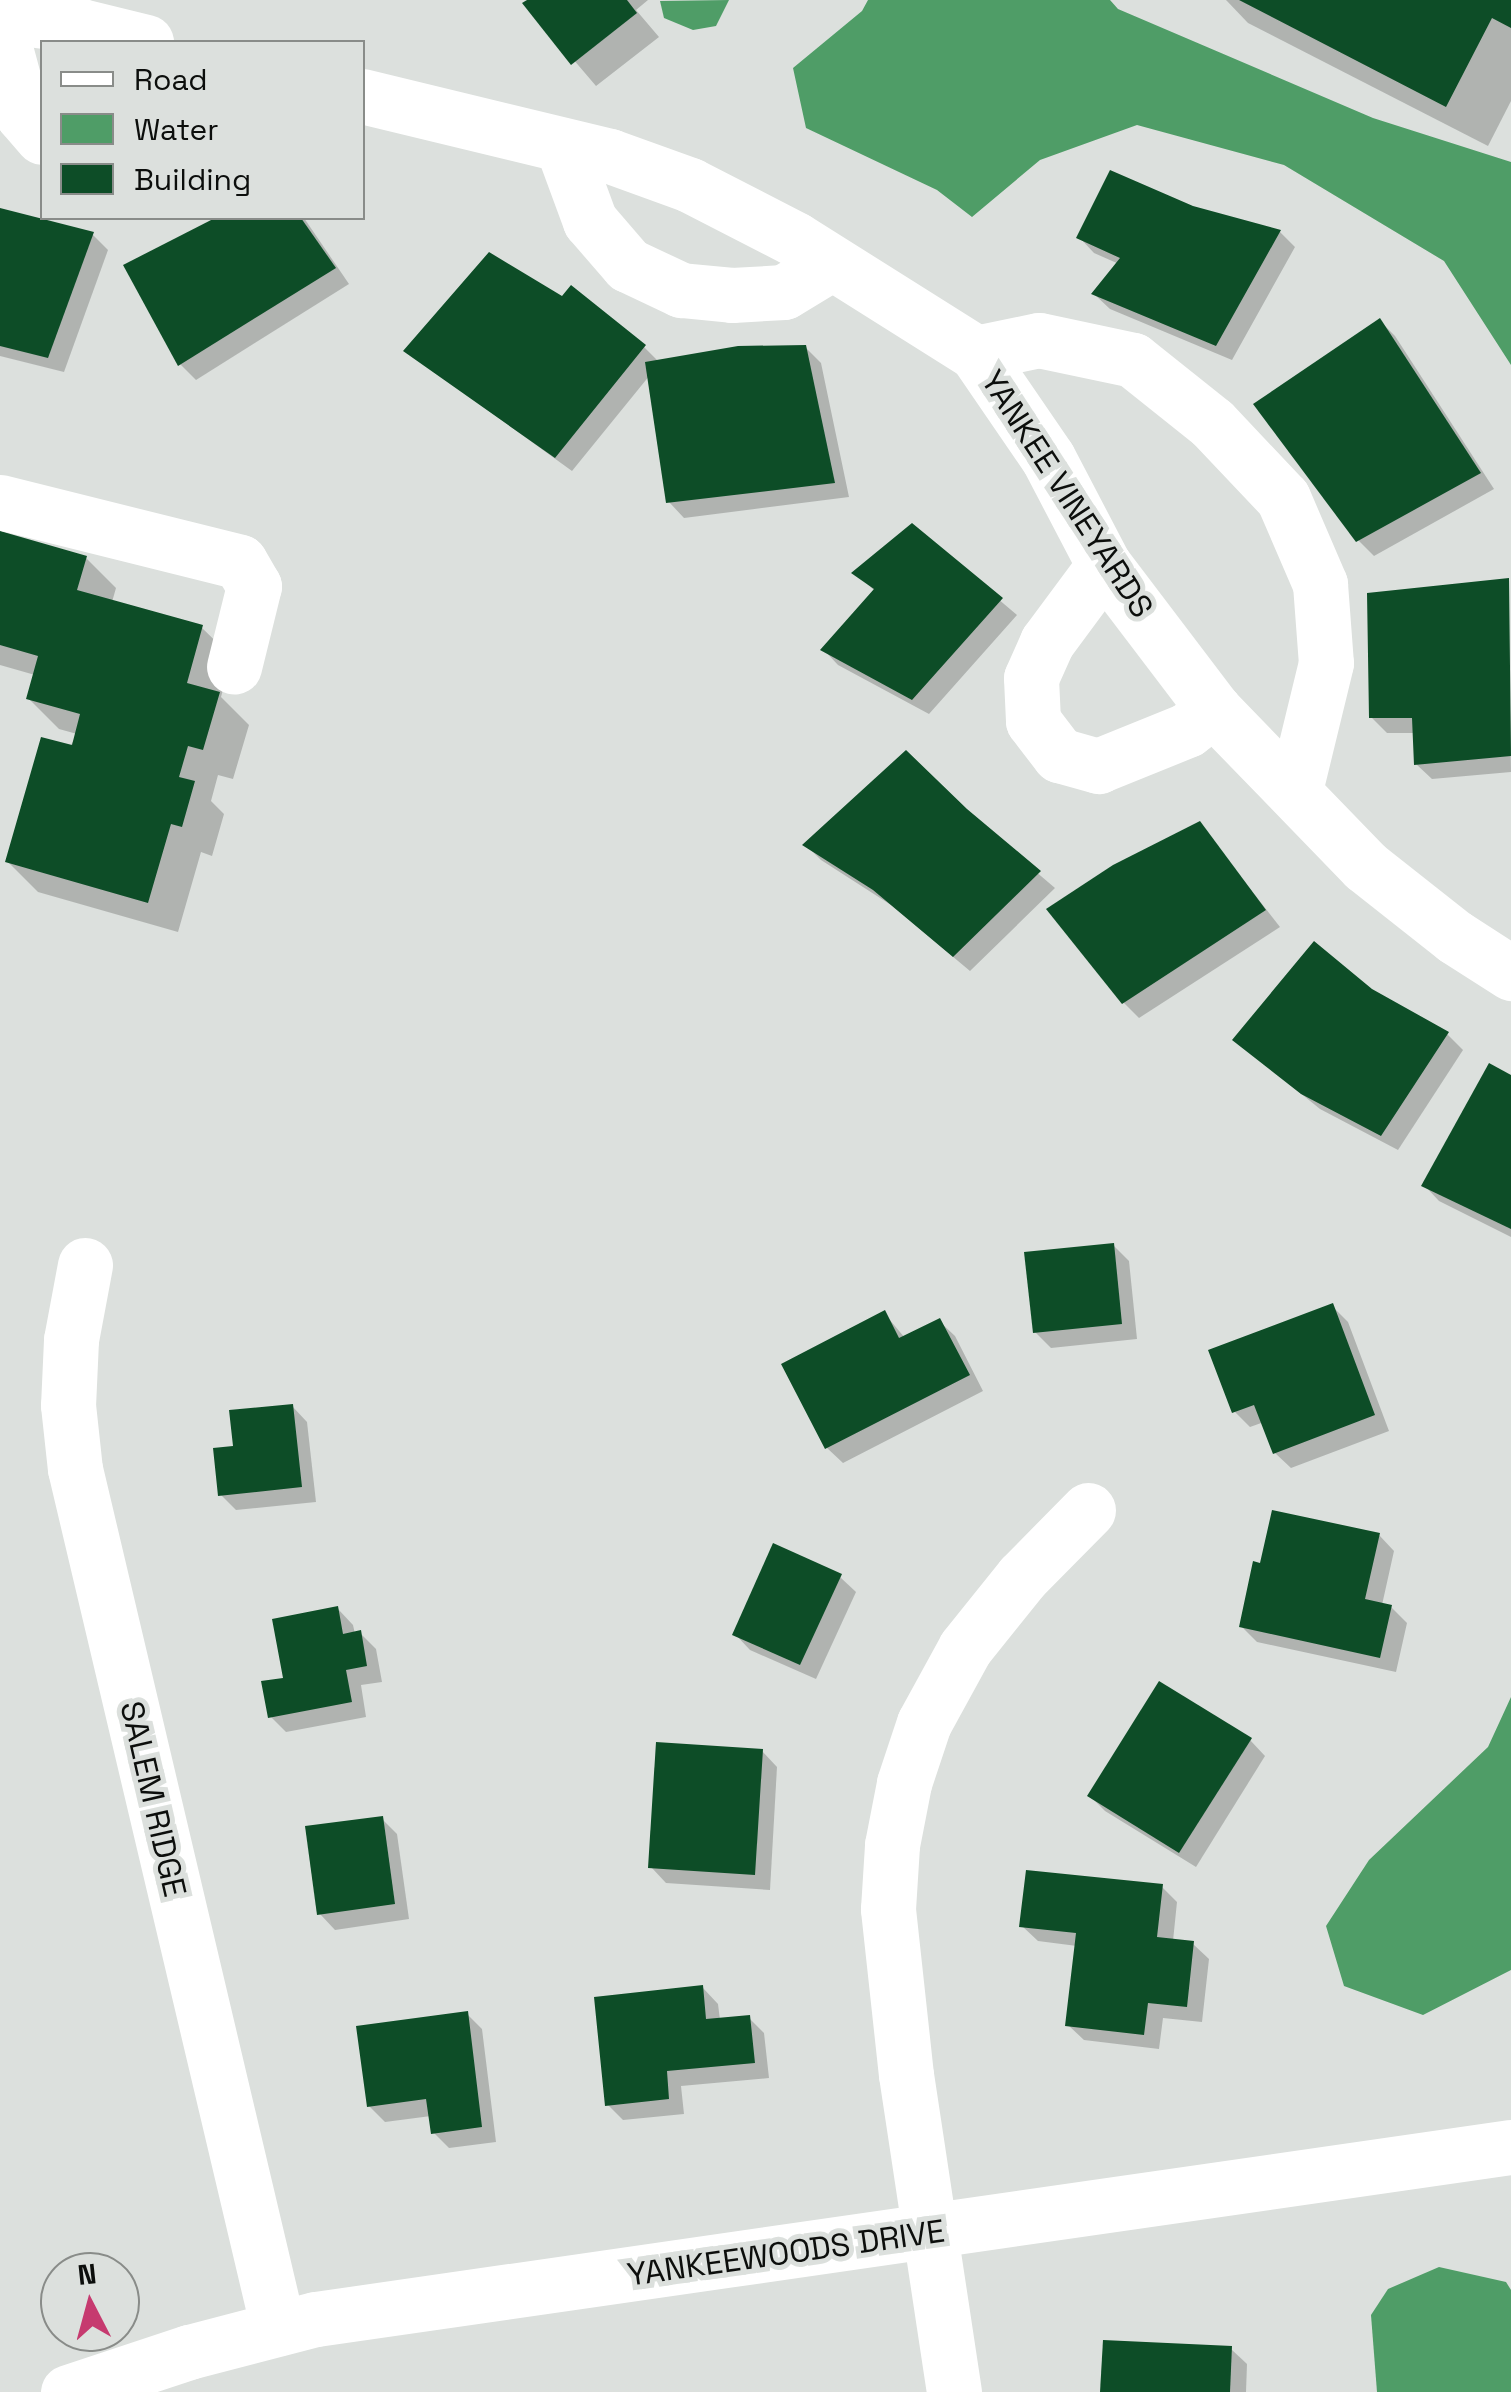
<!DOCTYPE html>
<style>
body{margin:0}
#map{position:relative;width:1511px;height:2392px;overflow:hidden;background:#dce0dd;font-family:"Space Grotesk",sans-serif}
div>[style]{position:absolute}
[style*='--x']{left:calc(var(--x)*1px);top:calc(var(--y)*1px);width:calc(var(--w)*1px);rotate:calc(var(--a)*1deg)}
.water>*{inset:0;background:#4f9d67}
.shadow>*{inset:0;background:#0003}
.building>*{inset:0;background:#0d4d27}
.minor>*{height:55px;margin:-27.5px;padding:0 27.5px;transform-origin:27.5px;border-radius:27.5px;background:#fff}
span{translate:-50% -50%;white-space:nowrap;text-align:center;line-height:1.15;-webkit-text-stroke:10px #dce0dd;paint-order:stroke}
.street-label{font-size:32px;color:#0c0e0c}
.legend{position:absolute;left:40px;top:40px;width:325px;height:180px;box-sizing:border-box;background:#dce0dd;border:2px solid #898c89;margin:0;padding:12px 18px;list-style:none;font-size:30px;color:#0c0e0c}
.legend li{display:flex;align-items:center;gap:20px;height:50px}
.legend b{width:50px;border:2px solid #898c89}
.north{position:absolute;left:40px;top:2252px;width:100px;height:100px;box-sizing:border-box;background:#dce0dd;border:2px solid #898c89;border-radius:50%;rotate:354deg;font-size:28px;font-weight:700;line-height:40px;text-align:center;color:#0c0e0c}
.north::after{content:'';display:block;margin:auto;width:35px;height:45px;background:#c63a6f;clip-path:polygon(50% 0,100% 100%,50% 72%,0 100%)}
</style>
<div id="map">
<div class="water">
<div style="clip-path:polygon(729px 0,716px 26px,693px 30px,664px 18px,660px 1px)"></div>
<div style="clip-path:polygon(868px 0,1110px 0,1118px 9px,1373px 118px,1511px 162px,1511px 365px,1444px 261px,1284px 165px,1137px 125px,1040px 160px,972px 217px,937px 190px,806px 128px,793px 68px,862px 11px)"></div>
<div style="clip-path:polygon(1511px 1697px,1511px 1970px,1423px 2015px,1344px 1986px,1326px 1926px,1369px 1860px,1488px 1747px)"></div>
<div style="clip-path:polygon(1439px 2267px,1506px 2282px,1511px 2290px,1511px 2392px,1377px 2392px,1371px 2315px,1388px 2289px)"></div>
</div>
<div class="shadow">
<div style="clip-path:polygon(531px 0,648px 0,636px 10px,659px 37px,596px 86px,526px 4px)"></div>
<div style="clip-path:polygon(1226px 0,1511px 0,1511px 101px,1488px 146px,1248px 23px)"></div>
<div style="clip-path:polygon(1192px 209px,1280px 232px,1295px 247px,1232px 360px,1110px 309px,1094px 294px,1119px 264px,1094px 253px,1079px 237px)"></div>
<div style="clip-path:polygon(0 211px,93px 235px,108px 250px,64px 372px,0 356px)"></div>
<div style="clip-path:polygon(220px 218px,304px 218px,349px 284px,196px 380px,180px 364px,126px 266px)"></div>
<div style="clip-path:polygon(1380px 321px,1395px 336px,1494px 489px,1374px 556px,1358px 540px)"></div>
<div style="clip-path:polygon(644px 347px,659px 362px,805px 347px,821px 363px,849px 497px,684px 518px,669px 502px,650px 375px,572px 471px,406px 351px)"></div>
<div style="clip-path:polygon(912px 526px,1017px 615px,929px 714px,838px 665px,823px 649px,875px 591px,855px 573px)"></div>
<div style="clip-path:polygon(0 534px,86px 558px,116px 588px,112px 602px,201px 627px,232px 657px,221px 697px,249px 725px,233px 779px,218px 775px,211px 801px,224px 814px,212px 856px,201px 852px,178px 932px,38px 892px,8px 862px,77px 734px,59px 729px,28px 698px,35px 675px,0 665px)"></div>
<div style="clip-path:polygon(1508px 580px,1511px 772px,1432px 779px,1416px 764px,1415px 733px,1387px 733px,1371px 717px)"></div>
<div style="clip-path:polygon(965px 811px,1055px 888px,970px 971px,891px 905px,821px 860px,806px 845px)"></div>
<div style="clip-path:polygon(1199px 824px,1280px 927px,1139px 1018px,1124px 1003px)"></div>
<div style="clip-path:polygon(1371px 991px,1447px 1034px,1463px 1050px,1398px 1150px,1320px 1109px,1235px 1040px)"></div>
<div style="clip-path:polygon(1511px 1078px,1511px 1237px,1439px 1201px,1424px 1185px)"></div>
<div style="clip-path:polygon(1113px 1245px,1129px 1261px,1137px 1339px,1051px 1348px,1035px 1332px)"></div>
<div style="clip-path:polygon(1332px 1306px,1348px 1322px,1389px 1431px,1291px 1468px,1275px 1453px,1264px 1422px,1250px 1427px,1235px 1412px)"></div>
<div style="clip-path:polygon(884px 1313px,905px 1338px,939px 1321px,955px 1336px,983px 1391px,843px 1463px,827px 1448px)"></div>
<div style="clip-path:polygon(292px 1406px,307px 1422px,316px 1502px,236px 1510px,220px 1494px)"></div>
<div style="clip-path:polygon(1379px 1535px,1394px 1551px,1382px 1605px,1391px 1607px,1407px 1623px,1396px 1672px,1257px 1642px,1241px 1626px)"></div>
<div style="clip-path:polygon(840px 1577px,856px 1592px,816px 1679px,750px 1650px,735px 1634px)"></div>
<div style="clip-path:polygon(338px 1609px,353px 1625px,355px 1634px,360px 1633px,376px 1649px,382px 1682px,361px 1685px,366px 1717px,286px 1732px,270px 1716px,286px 1680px)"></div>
<div style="clip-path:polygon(1250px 1740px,1265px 1756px,1196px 1867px,1105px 1811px,1090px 1796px)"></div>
<div style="clip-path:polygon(762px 1751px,777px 1767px,770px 1890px,666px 1883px,651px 1867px)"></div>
<div style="clip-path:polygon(382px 1819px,397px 1834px,409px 1919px,335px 1930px,320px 1914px)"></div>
<div style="clip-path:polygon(1162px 1887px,1177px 1902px,1173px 1941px,1193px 1944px,1209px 1959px,1202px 2022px,1163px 2018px,1159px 2049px,1084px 2040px,1068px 2025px,1077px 1946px,1038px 1941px,1022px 1926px)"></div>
<div style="clip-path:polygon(703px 1988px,718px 2004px,720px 2020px,749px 2018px,764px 2033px,769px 2078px,681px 2086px,684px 2114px,623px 2120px,607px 2104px)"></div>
<div style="clip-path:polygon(467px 2014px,482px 2029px,496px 2142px,449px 2148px,433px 2132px,431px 2116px,385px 2122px,369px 2106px)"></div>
<div style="clip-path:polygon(1231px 2349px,1247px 2364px,1246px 2392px,1103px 2392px)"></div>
</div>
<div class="building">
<div style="clip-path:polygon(527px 0,627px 0,637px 13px,571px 65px,522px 3px)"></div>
<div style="clip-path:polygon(1239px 0,1511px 0,1511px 28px,1492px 18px,1446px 107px)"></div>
<div style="clip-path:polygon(1110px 170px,1193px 206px,1281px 230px,1216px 346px,1091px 294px,1120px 258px,1076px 238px)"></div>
<div style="clip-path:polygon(0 208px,94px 232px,48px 358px,0 346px)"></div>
<div style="clip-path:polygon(215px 218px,301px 218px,336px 268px,178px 366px,123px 265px)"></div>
<div style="clip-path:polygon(489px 252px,562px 296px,571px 285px,646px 345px,555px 458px,403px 351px)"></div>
<div style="clip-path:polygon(1380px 318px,1481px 473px,1356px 542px,1253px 404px)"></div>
<div style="clip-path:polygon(806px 345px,835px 483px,666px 503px,645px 362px,738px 346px)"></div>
<div style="clip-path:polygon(912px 523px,1003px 598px,912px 700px,820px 650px,874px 589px,851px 573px)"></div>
<div style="clip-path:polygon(0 531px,87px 556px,77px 590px,203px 625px,187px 683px,220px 692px,203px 750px,188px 746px,179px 777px,195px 781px,182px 827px,171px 824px,148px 903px,5px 862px,41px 737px,72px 745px,80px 714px,26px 699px,38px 656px,0 645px)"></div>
<div style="clip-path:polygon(1509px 578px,1511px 756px,1414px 765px,1412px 718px,1369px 718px,1367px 593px)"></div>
<div style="clip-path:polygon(906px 750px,967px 809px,1041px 871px,953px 957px,873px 890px,802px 845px)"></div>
<div style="clip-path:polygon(1200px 821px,1266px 910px,1122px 1004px,1046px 909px,1113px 865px)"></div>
<div style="clip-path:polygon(1314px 941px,1372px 989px,1449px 1032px,1381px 1136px,1301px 1094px,1232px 1040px)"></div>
<div style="clip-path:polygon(1489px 1063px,1511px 1075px,1511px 1229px,1421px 1186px)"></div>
<div style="clip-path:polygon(1114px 1243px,1122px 1324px,1033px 1333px,1024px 1252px)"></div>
<div style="clip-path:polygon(1333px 1303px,1375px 1415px,1273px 1454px,1254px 1405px,1232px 1413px,1208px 1350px)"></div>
<div style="clip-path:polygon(885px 1310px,899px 1338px,940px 1318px,970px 1375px,825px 1449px,781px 1364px)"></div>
<div style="clip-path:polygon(293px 1404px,302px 1487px,218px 1496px,213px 1448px,233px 1446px,229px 1410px)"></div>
<div style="clip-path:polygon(1272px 1510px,1380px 1533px,1365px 1599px,1392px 1605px,1380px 1658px,1239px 1627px,1253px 1561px,1260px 1563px)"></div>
<div style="clip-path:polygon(773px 1543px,842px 1574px,800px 1665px,732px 1635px)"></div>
<div style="clip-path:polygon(338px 1606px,343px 1634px,361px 1630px,367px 1666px,346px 1670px,352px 1702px,268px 1718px,261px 1681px,283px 1678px,272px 1619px)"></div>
<div style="clip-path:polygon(1159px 1681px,1252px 1738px,1179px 1853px,1087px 1796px)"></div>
<div style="clip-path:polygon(656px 1742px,763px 1749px,755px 1875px,648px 1868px)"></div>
<div style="clip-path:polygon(383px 1816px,395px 1904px,317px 1915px,305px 1826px)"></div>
<div style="clip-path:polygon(1026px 1870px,1163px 1884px,1157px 1937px,1194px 1941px,1187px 2007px,1148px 2003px,1144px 2035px,1065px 2026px,1076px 1933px,1019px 1927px)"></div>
<div style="clip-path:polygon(703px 1985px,706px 2019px,750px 2015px,755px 2063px,667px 2071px,669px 2099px,605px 2106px,594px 1997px)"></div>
<div style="clip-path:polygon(468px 2011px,482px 2127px,431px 2134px,426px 2099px,367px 2107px,356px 2026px)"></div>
<div style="clip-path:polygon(1103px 2340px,1232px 2346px,1230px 2392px,1100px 2392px)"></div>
</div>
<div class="minor">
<div style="--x:0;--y:15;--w:82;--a:7.7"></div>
<div style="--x:81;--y:26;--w:67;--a:13.8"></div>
<div style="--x:0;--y:29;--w:89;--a:75"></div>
<div style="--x:23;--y:115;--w:29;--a:49"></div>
<div style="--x:362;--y:96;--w:255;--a:13.6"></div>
<div style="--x:610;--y:156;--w:85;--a:19.9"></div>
<div style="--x:690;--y:185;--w:118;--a:27.2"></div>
<div style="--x:795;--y:239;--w:214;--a:32.2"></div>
<div style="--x:976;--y:353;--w:127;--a:55.6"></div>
<div style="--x:1048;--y:458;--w:121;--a:62.4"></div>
<div style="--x:1104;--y:565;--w:182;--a:52.8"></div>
<div style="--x:1214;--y:710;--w:217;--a:45.9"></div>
<div style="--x:1365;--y:866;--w:115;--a:38.3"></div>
<div style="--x:1455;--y:937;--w:67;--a:32.7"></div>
<div style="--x:562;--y:145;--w:81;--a:69.8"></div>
<div style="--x:590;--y:221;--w:58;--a:49.2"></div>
<div style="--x:628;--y:265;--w:59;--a:25.3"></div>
<div style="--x:681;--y:290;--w:51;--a:5.6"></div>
<div style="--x:732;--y:295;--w:52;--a:-3.3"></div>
<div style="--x:784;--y:292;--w:54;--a:-31.3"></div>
<div style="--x:976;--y:353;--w:64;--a:-11.7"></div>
<div style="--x:1039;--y:340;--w:96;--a:12"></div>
<div style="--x:1133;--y:360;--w:101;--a:38.6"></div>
<div style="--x:1212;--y:423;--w:103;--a:46.6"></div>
<div style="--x:1283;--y:498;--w:94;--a:66.7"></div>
<div style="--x:1320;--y:584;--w:79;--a:85.7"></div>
<div style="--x:1326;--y:663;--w:131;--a:103.7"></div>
<div style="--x:0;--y:502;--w:247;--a:14"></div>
<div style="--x:240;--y:562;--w:28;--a:60"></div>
<div style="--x:254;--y:586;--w:83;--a:103.9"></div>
<div style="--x:1104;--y:565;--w:96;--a:126.5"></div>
<div style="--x:1047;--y:642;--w:39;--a:114"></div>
<div style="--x:1031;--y:678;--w:43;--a:87.3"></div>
<div style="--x:1033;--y:721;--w:43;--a:52.6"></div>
<div style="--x:1059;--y:755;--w:41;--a:15.8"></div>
<div style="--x:1098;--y:766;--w:96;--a:-22"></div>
<div style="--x:1187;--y:730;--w:34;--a:-37"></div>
<div style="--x:85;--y:1265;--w:76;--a:100.6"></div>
<div style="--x:71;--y:1340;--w:65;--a:92.6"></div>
<div style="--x:68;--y:1405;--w:64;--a:83.8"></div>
<div style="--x:75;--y:1469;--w:883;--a:76.7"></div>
<div style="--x:68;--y:2392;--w:127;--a:-18.3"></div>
<div style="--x:189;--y:2352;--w:131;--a:-14.6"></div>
<div style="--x:316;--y:2319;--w:1207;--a:-8.19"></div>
<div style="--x:954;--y:2392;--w:321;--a:-98.6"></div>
<div style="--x:906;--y:2075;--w:167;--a:-96.2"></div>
<div style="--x:888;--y:1909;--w:64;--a:-86.4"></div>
<div style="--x:892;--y:1845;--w:63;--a:-79"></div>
<div style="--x:904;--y:1783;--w:63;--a:-71.6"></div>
<div style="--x:924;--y:1723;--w:85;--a:-61.3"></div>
<div style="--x:965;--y:1648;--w:91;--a:-51.2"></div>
<div style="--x:1022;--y:1577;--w:94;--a:-45.4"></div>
</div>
<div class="street-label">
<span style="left:1067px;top:494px;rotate:57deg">YANKEE VINEYARDS</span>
<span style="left:153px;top:1799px;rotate:77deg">SALEM RIDGE</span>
<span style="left:786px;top:2253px;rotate:-8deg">YANKEEWOODS DRIVE</span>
</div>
<ul class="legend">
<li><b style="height:12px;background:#fff"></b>Road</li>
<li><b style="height:28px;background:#4f9d67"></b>Water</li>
<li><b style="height:28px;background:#0d4d27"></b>Building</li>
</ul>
<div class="north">N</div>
</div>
